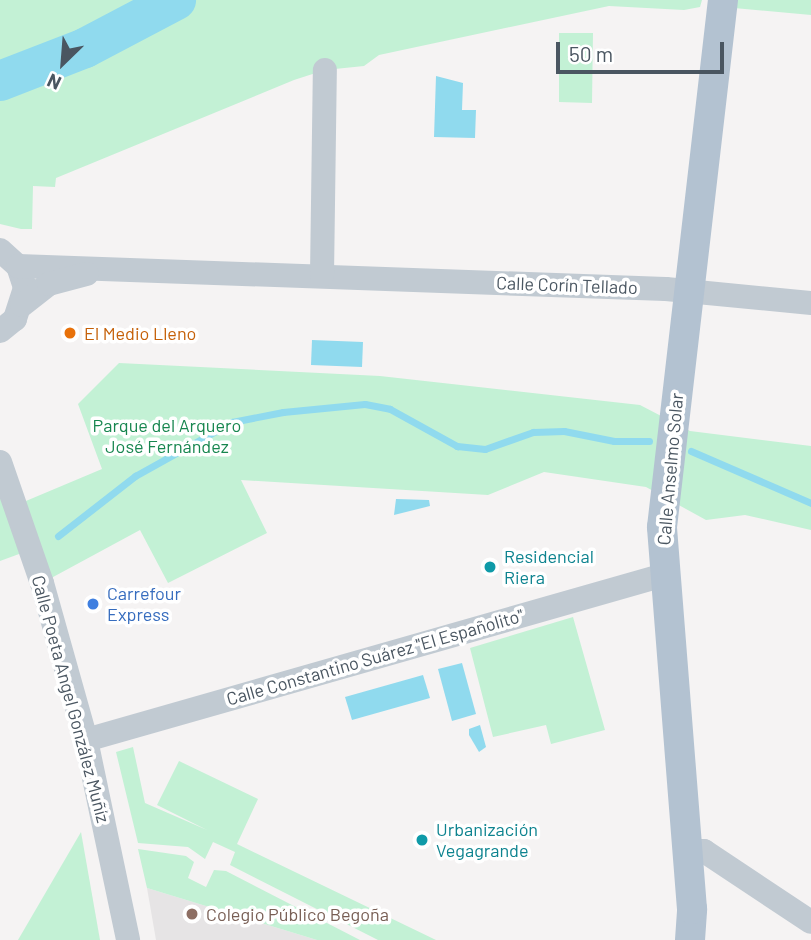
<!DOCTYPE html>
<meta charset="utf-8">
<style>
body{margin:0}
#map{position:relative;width:811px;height:940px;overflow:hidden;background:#f5f3f3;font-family:Barlow,sans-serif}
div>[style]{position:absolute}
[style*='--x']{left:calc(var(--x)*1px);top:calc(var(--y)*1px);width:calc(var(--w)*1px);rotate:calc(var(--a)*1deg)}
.education>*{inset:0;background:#e6e4e5}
.green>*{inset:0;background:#c3f1d5}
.water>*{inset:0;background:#90daee}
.stream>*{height:7px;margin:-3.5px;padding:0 3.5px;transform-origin:3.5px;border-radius:3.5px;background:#90daee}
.river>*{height:40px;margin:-20px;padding:0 20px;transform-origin:20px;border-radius:20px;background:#90daee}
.minor>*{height:24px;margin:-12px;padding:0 12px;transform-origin:12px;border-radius:12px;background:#c1cad2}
.major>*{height:30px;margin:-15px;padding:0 15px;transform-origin:15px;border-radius:15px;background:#b3c2d1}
.dots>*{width:19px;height:19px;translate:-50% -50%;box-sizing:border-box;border:4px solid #fff;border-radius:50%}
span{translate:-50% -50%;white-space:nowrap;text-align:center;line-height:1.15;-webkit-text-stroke:7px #fff;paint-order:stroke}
.street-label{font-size:18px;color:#4a5661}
.food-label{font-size:18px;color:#c56008}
.left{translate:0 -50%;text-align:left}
.park-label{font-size:18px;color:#17864f}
.culture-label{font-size:18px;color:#0d838f}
.shop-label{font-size:18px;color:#366cbe}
.education-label{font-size:18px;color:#785e54}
.north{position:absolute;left:28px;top:28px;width:70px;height:70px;-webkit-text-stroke:5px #fff;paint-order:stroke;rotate:205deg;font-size:19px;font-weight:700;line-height:28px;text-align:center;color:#4a5661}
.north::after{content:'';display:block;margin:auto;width:24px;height:32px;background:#4a5661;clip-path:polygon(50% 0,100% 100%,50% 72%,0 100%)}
.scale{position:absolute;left:556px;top:42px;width:168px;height:32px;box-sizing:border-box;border:4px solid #4a5661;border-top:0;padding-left:9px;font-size:21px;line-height:24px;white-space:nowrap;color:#4a5661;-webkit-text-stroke:5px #fff;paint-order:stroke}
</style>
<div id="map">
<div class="education">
<div style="clip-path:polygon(147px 888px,317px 940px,156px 940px)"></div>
</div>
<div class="green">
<div style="clip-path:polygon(0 0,702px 0,700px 7px,684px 10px,609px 6px,379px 55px,364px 66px,325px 70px,294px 80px,56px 178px,55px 187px,33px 186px,32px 229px,21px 229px,0 224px)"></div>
<div style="clip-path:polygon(723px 0,811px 0,811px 15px,723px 7px)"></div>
<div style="clip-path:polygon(559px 33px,593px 33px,592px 103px,559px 102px)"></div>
<div style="clip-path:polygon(119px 363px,380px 376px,640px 405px,690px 431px,811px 446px,811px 530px,745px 515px,706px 520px,646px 487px,544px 472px,488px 495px,241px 480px,267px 533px,168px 583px,140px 530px,42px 583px,30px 550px,0 561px,0 462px,14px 506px,102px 469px,78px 404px)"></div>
<div style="clip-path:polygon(573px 617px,605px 730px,551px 744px,546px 725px,493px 737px,470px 648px)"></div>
<div style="clip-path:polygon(133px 747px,145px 803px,207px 830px,157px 805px,179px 761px,258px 799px,237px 844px,436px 940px,378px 940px,230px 865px,235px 852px,213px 842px,205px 859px,188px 847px,138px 843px,116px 752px)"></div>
<div style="clip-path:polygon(81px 832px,100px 940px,18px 940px)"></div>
<div style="clip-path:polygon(138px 849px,186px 856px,194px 862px,188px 878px,206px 887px,214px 870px,226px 871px,360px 940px,317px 940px,147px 888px)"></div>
</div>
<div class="water">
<div style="clip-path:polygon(436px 76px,463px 83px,462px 110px,476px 110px,475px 138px,434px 137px)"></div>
<div style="clip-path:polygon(312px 340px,363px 342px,362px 367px,311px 365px)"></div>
<div style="clip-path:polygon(396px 499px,429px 500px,430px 506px,394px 515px)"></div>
<div style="clip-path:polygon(462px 663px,476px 714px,452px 721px,438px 669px)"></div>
<div style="clip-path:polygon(423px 675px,430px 698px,352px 720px,345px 697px)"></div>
<div style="clip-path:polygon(480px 725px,486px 747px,479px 752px,469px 735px,469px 729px)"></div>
</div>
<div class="stream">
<div style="--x:691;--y:451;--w:131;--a:23.4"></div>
<div style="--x:58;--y:536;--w:98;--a:-37.9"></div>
<div style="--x:135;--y:476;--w:111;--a:-29.1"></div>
<div style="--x:232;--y:422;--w:52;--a:-11.1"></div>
<div style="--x:283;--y:412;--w:82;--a:-5.6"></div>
<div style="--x:365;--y:404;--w:25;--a:11"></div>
<div style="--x:390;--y:409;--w:77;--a:28.9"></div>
<div style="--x:457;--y:446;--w:28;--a:6"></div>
<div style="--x:485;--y:449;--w:51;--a:-19.5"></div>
<div style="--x:533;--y:432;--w:31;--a:-2"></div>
<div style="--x:564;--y:431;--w:51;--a:11.3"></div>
<div style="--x:614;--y:441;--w:35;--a:0"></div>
</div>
<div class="river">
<div style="--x:0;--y:81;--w:91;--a:-21.2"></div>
<div style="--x:85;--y:48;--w:103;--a:-27.8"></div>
</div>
<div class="minor">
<div style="--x:0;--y:250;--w:24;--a:42"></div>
<div style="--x:18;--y:266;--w:23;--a:72"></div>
<div style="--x:25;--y:288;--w:33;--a:108"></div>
<div style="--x:15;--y:319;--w:19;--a:141"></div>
<div style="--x:18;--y:266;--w:648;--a:2.03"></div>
<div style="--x:666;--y:289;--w:146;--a:5.5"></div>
<div style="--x:322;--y:275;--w:205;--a:-89.2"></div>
<div style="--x:22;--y:305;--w:34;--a:-38"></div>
<div style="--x:49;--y:284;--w:39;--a:-15"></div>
<div style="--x:0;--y:462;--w:128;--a:70.9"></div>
<div style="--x:42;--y:583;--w:163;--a:74.3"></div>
<div style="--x:86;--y:740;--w:204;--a:78.1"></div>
<div style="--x:86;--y:740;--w:601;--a:-15.93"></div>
<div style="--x:688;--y:851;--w:16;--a:0"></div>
<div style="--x:704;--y:851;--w:128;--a:33.6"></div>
</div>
<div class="major">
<div style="--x:690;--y:940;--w:31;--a:-86"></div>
<div style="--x:692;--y:909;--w:383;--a:-94.5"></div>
<div style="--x:662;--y:527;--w:531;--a:-83.4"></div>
</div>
<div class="dots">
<div style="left:70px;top:333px;background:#e8710a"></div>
<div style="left:490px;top:567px;background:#0f9aa8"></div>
<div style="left:93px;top:604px;background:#3f7fe0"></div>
<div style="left:422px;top:840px;background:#0f9aa8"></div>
<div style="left:192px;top:914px;background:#8d6e63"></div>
</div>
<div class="street-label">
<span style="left:567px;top:285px;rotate:2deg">Calle Corín Tellado</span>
<span style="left:670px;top:469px;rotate:-85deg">Calle Anselmo Solar</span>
<span style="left:375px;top:657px;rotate:-16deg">Calle Constantino Suárez "El Españolito"</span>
<span style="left:71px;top:699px;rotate:75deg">Calle Poeta Angel González Muñíz</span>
</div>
<div class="food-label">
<span class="left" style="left:84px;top:333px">El Medio Lleno</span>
</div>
<div class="park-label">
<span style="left:167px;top:436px">Parque del Arquero<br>José Fernández</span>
</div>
<div class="culture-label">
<span class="left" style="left:504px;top:567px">Residencial<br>Riera</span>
<span class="left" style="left:436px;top:840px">Urbanización<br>Vegagrande</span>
</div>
<div class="shop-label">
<span class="left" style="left:107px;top:604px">Carrefour<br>Express</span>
</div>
<div class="education-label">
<span class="left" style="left:206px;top:914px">Colegio Público Begoña</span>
</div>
<div class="north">N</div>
<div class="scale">50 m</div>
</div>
